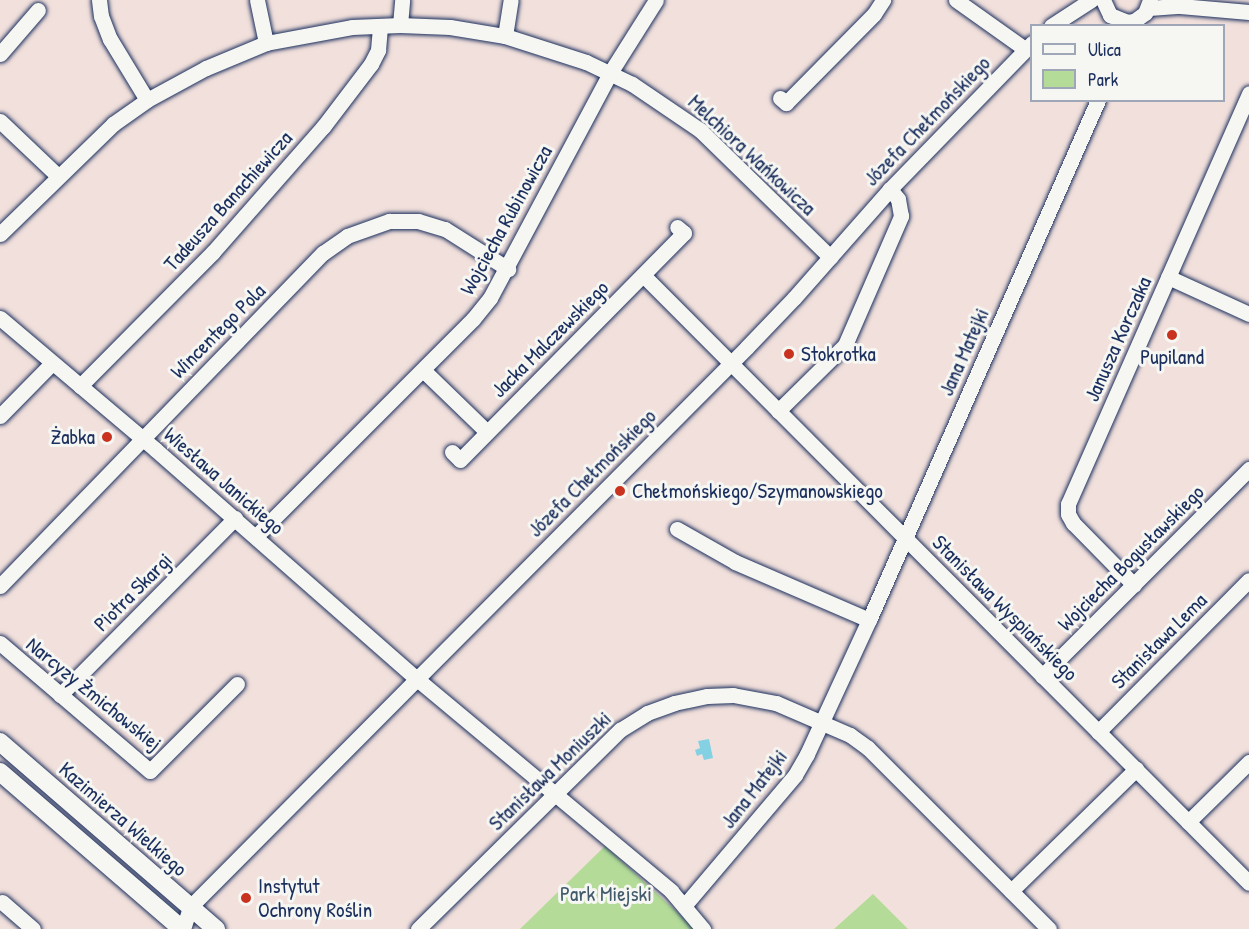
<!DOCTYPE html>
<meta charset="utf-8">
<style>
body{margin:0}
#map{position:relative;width:1249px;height:929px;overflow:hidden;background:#f2e0dc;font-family:"Patrick Hand",sans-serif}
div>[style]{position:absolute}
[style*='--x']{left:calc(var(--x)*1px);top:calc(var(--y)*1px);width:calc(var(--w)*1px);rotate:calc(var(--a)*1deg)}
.green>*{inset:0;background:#b4dc98}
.water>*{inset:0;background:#85d1e4}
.roads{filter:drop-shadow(0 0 2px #1b2f5e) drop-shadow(0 0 2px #1b2f5e)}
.minor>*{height:15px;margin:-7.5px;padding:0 7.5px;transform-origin:7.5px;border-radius:7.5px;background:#f6f6f2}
.major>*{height:18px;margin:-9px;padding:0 9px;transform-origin:9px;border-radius:9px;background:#f6f6f2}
.dots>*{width:16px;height:16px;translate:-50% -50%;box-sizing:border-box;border:3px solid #f6f6f2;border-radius:50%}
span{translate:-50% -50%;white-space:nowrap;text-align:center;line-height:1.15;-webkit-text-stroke:6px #f6f6f2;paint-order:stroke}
.street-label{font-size:21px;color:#1b2f5e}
.poi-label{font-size:21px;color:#1b2f5e}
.left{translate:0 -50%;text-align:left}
.right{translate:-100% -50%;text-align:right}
.park-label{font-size:21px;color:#415a6c}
.legend{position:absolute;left:1030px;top:24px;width:195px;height:78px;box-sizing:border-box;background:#f6f6f2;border:2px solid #9ea6b7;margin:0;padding:8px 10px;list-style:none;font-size:18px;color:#1b2f5e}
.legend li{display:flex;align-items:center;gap:12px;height:30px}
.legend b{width:30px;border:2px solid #9ea6b7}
</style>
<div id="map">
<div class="green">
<div style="clip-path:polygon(605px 846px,675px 910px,694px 929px,520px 929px)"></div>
<div style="clip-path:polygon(873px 894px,908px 929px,834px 929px)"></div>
</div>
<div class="water">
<div style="clip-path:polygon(709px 739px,713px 758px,704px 760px,702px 754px,697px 756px,695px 750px,700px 748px,698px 741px)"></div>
</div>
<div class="roads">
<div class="minor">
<div style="--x:99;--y:0;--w:16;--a:83"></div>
<div style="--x:101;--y:16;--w:25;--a:69"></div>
<div style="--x:110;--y:39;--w:71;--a:58.8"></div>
<div style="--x:257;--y:0;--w:44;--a:78.2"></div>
<div style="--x:956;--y:0;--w:85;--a:35.4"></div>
<div style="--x:1103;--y:0;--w:17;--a:65"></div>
<div style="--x:1110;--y:15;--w:18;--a:22"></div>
<div style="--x:1127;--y:22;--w:7;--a:-8"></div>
<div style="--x:1134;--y:21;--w:14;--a:-36"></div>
<div style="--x:1145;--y:13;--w:14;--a:-69"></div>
<div style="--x:1149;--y:8;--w:31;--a:-4"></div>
<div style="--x:1180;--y:6;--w:69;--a:5"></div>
<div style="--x:400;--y:25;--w:25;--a:-85"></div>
<div style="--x:1051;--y:26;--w:48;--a:-33"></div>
<div style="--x:505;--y:36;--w:36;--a:-81"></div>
<div style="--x:0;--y:54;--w:58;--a:-49.2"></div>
<div style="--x:780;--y:98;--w:8;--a:40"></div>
<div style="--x:786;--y:103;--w:125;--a:-45.3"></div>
<div style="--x:874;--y:14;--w:17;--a:-57"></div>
<div style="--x:0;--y:121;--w:79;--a:43.5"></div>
<div style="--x:0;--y:234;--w:158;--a:-44.2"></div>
<div style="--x:113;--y:124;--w:42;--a:-35.2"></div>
<div style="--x:147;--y:100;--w:67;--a:-28.5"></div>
<div style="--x:206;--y:68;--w:65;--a:-22.6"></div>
<div style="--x:266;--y:43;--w:87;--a:-10.5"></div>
<div style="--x:352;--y:27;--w:48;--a:-2.4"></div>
<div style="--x:400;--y:25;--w:50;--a:2.3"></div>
<div style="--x:450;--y:27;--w:56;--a:9.3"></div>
<div style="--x:505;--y:36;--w:85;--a:17.8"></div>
<div style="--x:586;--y:62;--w:51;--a:25.6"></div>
<div style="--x:632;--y:84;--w:82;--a:34.1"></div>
<div style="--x:700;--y:130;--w:182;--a:44.3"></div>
<div style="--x:643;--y:275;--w:858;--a:45.09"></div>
<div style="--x:1168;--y:277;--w:89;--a:24.6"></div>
<div style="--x:0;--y:318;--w:204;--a:40.2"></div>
<div style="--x:156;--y:450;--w:347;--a:41.3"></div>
<div style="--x:417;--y:679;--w:331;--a:39.8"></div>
<div style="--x:671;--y:891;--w:50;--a:49.9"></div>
<div style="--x:423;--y:370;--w:89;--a:44.1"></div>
<div style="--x:80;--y:386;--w:189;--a:-45.2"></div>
<div style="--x:213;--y:252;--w:167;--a:-48.7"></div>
<div style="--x:323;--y:127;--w:79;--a:-52.7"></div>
<div style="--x:371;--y:64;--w:16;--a:-63"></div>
<div style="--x:378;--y:50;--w:24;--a:-85"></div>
<div style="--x:778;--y:411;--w:94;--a:-44.6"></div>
<div style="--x:845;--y:345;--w:141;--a:-66.5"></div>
<div style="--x:901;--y:216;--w:17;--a:-100"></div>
<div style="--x:898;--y:199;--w:13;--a:-129"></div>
<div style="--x:0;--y:416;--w:74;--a:-45.5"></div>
<div style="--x:452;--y:452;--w:11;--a:45"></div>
<div style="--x:460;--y:460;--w:319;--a:-45.4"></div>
<div style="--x:684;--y:233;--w:9;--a:-139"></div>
<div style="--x:677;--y:529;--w:67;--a:29.6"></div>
<div style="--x:735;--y:562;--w:146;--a:23.4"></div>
<div style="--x:256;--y:536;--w:307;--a:-45"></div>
<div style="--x:473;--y:319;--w:27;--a:-51"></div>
<div style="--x:490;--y:298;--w:255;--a:-61.9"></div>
<div style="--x:610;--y:73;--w:86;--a:-57.8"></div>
<div style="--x:1134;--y:585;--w:87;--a:-134.5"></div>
<div style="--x:1073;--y:523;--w:10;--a:-119"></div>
<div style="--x:1068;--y:514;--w:10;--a:-90"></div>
<div style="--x:1068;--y:504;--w:449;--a:-66.2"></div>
<div style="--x:0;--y:586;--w:464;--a:-45.9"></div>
<div style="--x:323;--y:253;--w:29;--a:-35"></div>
<div style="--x:347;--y:236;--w:45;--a:-19.7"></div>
<div style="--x:389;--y:221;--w:29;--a:0"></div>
<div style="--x:418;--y:221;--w:28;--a:17"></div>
<div style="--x:445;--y:229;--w:75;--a:32.4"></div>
<div style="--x:0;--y:643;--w:197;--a:40.5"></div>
<div style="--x:150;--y:771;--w:123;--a:-45"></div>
<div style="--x:1042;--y:676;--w:293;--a:-45"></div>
<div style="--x:60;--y:695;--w:249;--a:-45.3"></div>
<div style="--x:1098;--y:732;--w:214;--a:-45.2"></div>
<div style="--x:1188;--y:822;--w:86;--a:-44.5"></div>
<div style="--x:1011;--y:891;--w:175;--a:-44.3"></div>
<div style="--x:2;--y:902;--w:41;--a:41.1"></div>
<div style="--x:684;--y:906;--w:172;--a:-49.7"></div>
<div style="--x:795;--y:775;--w:24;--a:-60"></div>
<div style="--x:807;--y:754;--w:148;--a:-65.2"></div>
<div style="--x:869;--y:620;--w:568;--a:-66.23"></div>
<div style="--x:183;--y:929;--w:23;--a:-72"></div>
<div style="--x:190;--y:907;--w:790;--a:-45.15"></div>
<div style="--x:747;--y:347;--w:68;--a:-46.2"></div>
<div style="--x:794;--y:298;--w:145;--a:-48.6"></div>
<div style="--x:890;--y:189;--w:204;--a:-45.8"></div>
<div style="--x:418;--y:929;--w:284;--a:-44.6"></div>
<div style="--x:620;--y:730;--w:32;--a:-32"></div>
<div style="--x:647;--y:713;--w:29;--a:-20"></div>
<div style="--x:674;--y:703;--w:34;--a:-12"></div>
<div style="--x:707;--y:696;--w:26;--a:-2"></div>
<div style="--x:733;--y:695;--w:44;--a:10.5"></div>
<div style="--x:776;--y:703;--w:81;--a:23.4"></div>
<div style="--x:850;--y:735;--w:22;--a:36"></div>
<div style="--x:868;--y:748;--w:256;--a:45"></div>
</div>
<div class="major">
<div style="--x:0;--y:742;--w:286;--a:40.9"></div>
<div style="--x:0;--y:772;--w:240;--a:40.8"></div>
</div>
</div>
<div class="dots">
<div style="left:1172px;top:335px;background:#c8321e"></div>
<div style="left:789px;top:354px;background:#c8321e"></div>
<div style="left:107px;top:437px;background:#c8321e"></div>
<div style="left:620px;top:491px;background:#c8321e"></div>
<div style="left:246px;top:898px;background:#c8321e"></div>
</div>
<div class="street-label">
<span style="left:927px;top:121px;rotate:-46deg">Józefa Chełmońskiego</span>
<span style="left:752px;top:155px;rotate:43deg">Melchiora Wańkowicza</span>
<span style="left:228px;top:201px;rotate:-48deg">Tadeusza Banachiewicza</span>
<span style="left:506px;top:220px;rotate:-61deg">Wojciecha Rubinowicza</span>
<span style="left:218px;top:331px;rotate:-45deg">Wincentego Pola</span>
<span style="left:550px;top:339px;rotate:-45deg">Jacka Malczewskiego</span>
<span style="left:1118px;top:339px;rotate:-66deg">Janusza Korczaka</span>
<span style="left:964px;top:352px;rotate:-66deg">Jana Matejki</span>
<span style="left:592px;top:473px;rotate:-45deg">Józefa Chełmońskiego</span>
<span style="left:224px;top:481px;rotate:41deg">Wiesława Janickiego</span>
<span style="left:1131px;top:558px;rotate:-45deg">Wojciecha Bogusławskiego</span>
<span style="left:133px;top:592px;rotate:-45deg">Piotra Skargi</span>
<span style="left:1005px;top:608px;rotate:45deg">Stanisława Wyspiańskiego</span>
<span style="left:1159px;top:641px;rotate:-45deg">Stanisława Lema</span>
<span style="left:94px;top:694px;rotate:39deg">Narcyzy Żmichowskiej</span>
<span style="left:550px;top:771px;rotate:-44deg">Stanisława Moniuszki</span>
<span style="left:754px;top:789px;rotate:-52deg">Jana Matejki</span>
<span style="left:123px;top:819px;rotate:41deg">Kazimierza Wielkiego</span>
</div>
<div class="poi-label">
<span class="left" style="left:801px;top:354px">Stokrotka</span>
<span style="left:1172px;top:357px">Pupiland</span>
<span class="right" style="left:95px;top:437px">Żabka</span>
<span class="left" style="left:632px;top:491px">Chełmońskiego/Szymanowskiego</span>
<span class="left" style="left:258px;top:898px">Instytut<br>Ochrony Roślin</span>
</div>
<div class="park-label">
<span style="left:606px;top:894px">Park Miejski</span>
</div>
<ul class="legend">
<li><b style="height:8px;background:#f6f6f2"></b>Ulica</li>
<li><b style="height:16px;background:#b4dc98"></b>Park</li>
</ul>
</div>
